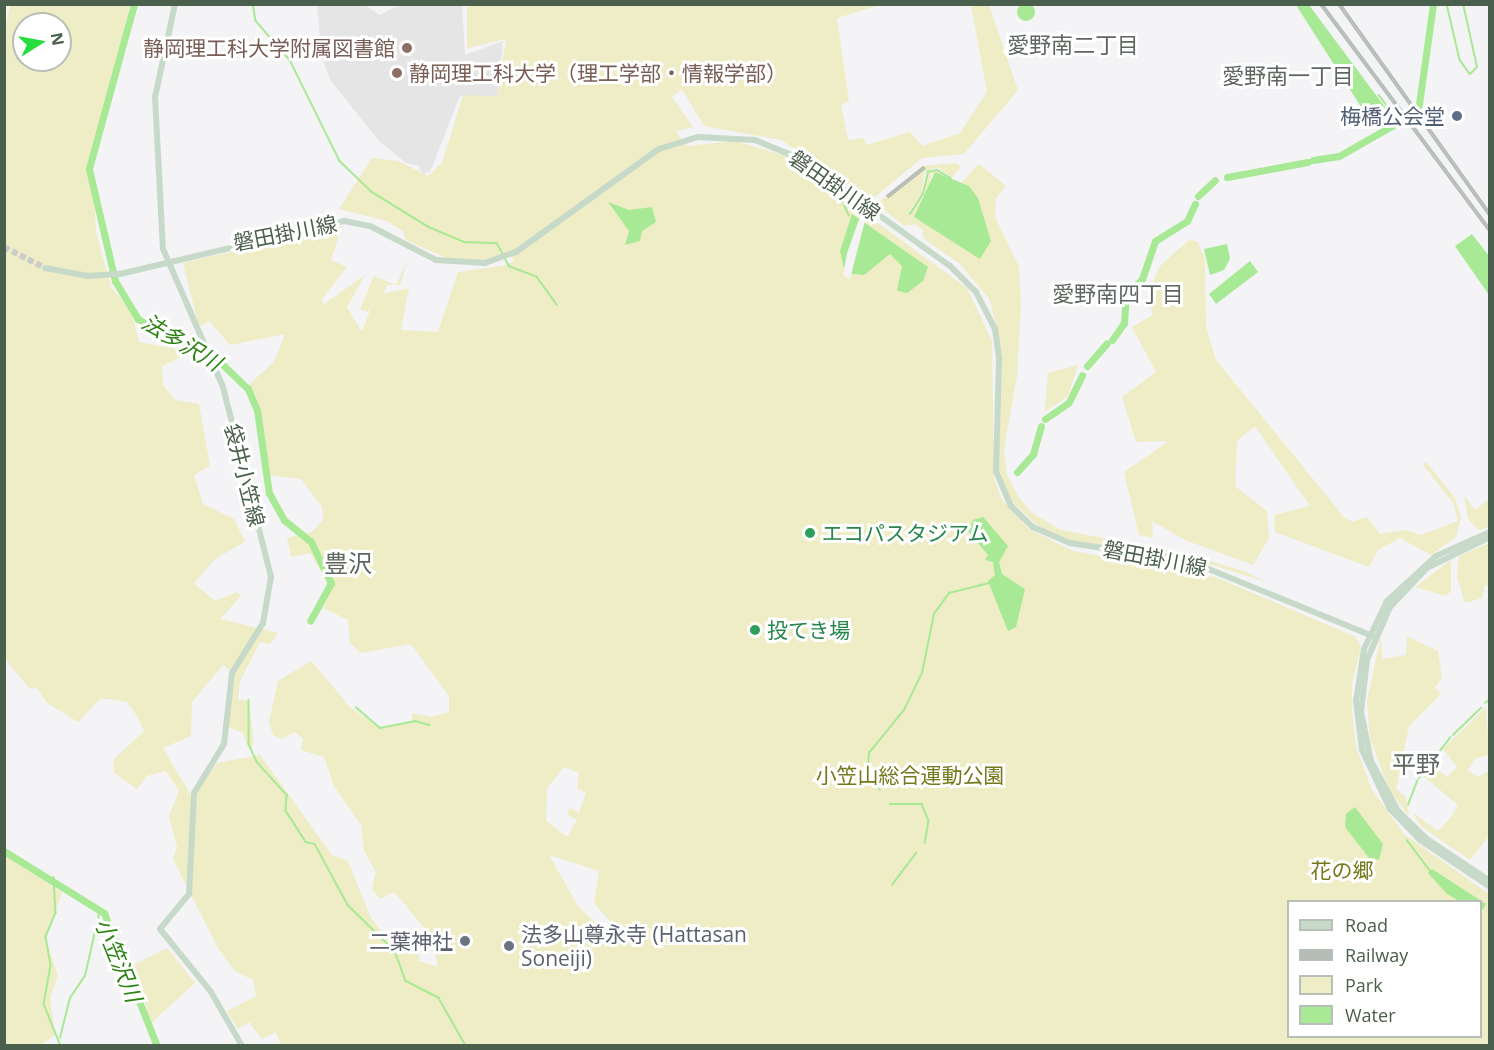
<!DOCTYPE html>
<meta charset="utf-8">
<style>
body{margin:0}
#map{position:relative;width:1494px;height:1050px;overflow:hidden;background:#f4f3f5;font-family:"Open Sans","Noto Sans JP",sans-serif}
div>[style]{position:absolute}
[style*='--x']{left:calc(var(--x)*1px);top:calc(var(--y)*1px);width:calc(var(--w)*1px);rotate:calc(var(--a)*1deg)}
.education>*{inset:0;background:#e5e5e6}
.green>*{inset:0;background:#efedc5}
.water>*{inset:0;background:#a7e995}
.round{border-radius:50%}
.pier>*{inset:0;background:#f4f3f5}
.stream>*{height:1.5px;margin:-0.75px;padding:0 0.75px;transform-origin:0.75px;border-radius:0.75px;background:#a7e995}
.river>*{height:7px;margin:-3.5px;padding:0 3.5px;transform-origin:3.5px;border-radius:3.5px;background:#a7e995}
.secondary-tunnel>*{height:6px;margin-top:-3px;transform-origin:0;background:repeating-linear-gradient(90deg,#cacecb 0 6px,transparent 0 9px)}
.secondary>*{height:6px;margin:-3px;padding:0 3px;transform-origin:3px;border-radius:3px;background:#c7dac9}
.rail>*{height:4px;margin-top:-2px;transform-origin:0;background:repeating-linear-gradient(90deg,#fff 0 4.5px,#b5bcb7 0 9px);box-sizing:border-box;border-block:2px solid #b5bcb7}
.dots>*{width:16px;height:16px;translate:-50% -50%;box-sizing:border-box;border:3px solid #fff;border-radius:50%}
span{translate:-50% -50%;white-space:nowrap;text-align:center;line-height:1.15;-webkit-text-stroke:6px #fff;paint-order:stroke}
.education-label{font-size:21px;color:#785e54}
.right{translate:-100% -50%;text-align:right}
.left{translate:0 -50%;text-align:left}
.service-label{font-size:21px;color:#4e5e75}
.street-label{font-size:21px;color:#4b604c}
.leisure-label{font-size:21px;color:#27864d}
.park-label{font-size:21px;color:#747a1c}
.worship-label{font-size:21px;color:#5b616d}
.neighbourhood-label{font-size:22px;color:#5f6760}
.water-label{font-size:22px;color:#2c8413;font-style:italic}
.quarter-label{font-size:24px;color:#5f6760}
.frame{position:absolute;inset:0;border:6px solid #4b604c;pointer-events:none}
.legend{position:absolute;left:1287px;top:900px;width:195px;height:138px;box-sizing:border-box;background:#fff;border:2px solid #b7bfb7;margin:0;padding:8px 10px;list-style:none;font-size:18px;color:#4b604c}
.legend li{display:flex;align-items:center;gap:12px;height:30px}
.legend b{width:30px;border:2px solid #b7bfb7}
.north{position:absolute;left:12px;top:12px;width:60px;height:60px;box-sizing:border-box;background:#fff;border:2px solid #b7bfb7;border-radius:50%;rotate:79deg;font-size:16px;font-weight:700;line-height:24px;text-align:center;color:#4b604c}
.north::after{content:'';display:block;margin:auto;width:21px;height:27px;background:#25dd3d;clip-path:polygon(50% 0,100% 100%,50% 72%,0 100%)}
</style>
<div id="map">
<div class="education">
<div style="clip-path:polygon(317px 5px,365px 5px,380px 15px,399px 5px,462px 5px,465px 55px,503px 41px,497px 96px,460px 96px,430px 172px,422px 174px,419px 166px,406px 163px,379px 141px,331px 81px,322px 58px)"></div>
</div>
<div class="green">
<div style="clip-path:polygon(evenodd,10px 5px,130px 5px,92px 155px,96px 232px,111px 287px,132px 312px,139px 342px,192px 352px,162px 366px,163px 385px,175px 400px,199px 404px,210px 466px,194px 475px,203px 504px,234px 519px,245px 542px,215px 559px,194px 583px,215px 601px,237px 592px,241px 596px,220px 619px,278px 633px,270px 644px,260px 642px,240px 681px,238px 700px,249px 700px,254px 746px,248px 748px,243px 733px,229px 727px,230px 670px,223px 665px,192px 702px,191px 736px,163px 748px,192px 797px,217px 763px,260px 755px,332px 855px,348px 861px,371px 918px,384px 934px,420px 949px,419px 961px,438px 967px,434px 948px,420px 936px,425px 929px,401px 900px,394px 892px,380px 899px,372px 889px,376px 872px,364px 851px,361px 825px,334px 786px,324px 757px,301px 750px,303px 739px,295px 732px,282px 739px,273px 735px,269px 722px,278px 681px,311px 661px,350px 707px,380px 728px,412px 723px,412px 713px,431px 717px,449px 712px,449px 696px,411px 644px,361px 653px,350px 643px,348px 620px,323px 608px,332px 589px,310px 553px,291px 557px,287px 538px,312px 532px,323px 520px,322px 507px,301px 479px,267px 475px,262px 433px,245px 388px,274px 362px,285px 334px,230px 345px,209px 321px,199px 327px,183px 263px,342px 226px,331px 260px,347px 267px,321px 300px,324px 304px,365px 275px,347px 307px,362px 332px,373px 302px,383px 294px,373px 301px,368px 312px,360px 309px,374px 276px,396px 285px,408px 260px,400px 285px,387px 285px,383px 294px,409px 288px,401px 330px,438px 332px,458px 272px,506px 265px,514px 261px,509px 254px,482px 261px,446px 258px,406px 240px,403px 231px,387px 221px,339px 209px,372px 158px,398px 161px,428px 176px,442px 163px,463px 95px,497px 96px,506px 39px,467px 48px,467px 5px,880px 5px,837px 18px,849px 101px,841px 105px,848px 140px,864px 138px,866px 145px,910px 132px,922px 146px,960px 133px,987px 92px,971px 5px,989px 5px,1018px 90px,964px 154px,922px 158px,871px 200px,781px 140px,704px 126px,682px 89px,672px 97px,693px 127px,676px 131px,686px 146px,735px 141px,786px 156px,967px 288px,992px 341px,994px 479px,1002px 500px,1029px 529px,1073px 551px,1215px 577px,1356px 637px,1361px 648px,1352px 682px,1352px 711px,1356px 747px,1372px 790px,1404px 834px,1489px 894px,1489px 1045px,281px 1046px,276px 1032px,262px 1039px,249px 1022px,238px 1029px,227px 1011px,256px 996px,253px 980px,235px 971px,219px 950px,173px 859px,177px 847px,169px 816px,179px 791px,166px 771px,147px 776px,137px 789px,114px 773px,113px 760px,144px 731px,137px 716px,127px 702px,101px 698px,78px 722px,47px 703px,37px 688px,30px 689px,5px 659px,4px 35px,10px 5px,24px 24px,60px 24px,60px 60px,24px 60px,24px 24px,10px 5px,564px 767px,579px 773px,577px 788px,586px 793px,579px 813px,569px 808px,568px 815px,577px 820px,567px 837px,546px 821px,547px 788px,564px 767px,10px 5px,549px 855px,599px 871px,594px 903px,616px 928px,611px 938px,578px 906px,549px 855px,10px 5px,1288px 902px,1480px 902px,1480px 1036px,1288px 1036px,1288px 902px)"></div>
<div style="clip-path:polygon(956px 163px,961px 167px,952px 177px,937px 167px,924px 173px,922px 194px,908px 213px,924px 197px,927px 176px,932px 171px,938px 171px,950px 180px,932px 173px,928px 196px,915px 217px,984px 247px,991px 241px,978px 198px,969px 187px,959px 185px,979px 164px,1006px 186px,996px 198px,995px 217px,1019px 267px,1021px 306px,1017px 377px,1004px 449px,1007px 475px,1019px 497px,1032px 513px,1061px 530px,1184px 553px,1246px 572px,1266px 582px,1194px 559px,1069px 540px,1042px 529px,1011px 501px,998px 471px,999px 338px,990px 300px,960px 264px,923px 238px,923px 230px,915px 224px,904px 226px,877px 204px,922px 166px)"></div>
<div style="clip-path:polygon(1189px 240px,1197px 241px,1205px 259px,1206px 327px,1216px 360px,1344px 517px,1353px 522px,1367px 517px,1380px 534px,1405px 530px,1421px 535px,1458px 521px,1454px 504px,1423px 465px,1426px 462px,1455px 498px,1461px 517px,1456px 537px,1431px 555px,1400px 538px,1378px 550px,1369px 567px,1275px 532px,1274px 515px,1310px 506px,1255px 426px,1237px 441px,1235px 486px,1267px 511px,1269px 538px,1253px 565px,1185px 540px,1152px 521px,1153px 538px,1139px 535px,1124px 472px,1169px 441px,1136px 442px,1122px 397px,1156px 372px,1132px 327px,1153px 315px,1147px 295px,1160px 266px)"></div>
<div style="clip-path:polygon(1078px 365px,1068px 396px,1045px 412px,1048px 373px)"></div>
<div style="clip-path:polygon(1464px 496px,1475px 510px,1489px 499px,1489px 527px,1478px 530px,1468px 519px)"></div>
<div style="clip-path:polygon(1489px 543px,1489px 586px,1485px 585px,1482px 598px,1465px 603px,1457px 577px,1459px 556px)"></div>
<div style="clip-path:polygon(1451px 560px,1451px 591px,1446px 596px,1415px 587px)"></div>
<div style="clip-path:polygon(1381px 636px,1382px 659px,1406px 655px,1407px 636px,1438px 651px,1439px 658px,1442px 678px,1435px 687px,1441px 694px,1409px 726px,1396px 789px,1406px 797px,1409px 816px,1389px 790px,1370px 738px,1367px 700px)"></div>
<div style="clip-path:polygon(1486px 707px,1489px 755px,1476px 758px,1467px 770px,1478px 777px,1489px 771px,1489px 836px,1470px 860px,1422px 827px,1412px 812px,1438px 831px,1452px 816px,1458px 805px,1422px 775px,1430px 763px,1447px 777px,1457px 767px,1443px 749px)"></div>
<div style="clip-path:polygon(5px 851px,62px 893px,46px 940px,58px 976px,50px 998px,55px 1035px,41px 1045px,5px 1045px)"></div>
<div style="clip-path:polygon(167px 948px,195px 983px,151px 1023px,134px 965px)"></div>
</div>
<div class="water">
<div class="round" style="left:1017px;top:3px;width:18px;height:18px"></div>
<div style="clip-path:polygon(1296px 5px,1309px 5px,1396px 122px,1381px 121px,1374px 109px,1365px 113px)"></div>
<div style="clip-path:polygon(935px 172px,969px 186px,978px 198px,991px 241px,980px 259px,914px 217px)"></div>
<div style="clip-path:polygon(608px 202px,629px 210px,652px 207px,656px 222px,642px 231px,640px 241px,625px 245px,629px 231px)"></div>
<div style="clip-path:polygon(852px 214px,928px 267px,923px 281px,907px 293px,897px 291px,902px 266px,890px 254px,864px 275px,845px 273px,840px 251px)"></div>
<div style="clip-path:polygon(1472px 234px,1489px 256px,1489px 295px,1455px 246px)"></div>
<div style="clip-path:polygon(1227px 244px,1230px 259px,1224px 270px,1210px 275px,1204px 249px)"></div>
<div style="clip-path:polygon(1250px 261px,1258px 272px,1216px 304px,1209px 294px)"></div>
<div style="clip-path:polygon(983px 517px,1008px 546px,999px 562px,1002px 574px,1025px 589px,1016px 627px,1008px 631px,988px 581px,995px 575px,993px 562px,985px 560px,988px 555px,968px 531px,973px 520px)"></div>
<div style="clip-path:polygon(1355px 807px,1383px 844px,1379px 860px,1369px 858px,1345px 827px,1346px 814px)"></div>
<div style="clip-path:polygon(1432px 869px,1486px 904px,1483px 910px,1480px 902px,1459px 901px,1447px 894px,1428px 873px)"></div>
</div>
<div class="pier">
<div style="clip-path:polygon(860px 217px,865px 221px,850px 279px,843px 275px,847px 253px)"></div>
</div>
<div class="stream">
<div style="--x:253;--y:4;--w:17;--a:80"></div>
<div style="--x:256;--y:21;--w:52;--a:48.9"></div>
<div style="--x:290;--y:60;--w:113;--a:63.7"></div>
<div style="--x:340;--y:161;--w:45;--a:44.1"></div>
<div style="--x:372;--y:192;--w:67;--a:31.6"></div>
<div style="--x:429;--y:227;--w:39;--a:23"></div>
<div style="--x:465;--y:242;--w:32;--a:2"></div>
<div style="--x:497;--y:243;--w:13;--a:61"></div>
<div style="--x:1447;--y:4;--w:57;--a:76.9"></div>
<div style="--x:1460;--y:60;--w:17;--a:54"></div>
<div style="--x:1470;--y:74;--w:10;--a:-45"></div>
<div style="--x:1477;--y:67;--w:65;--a:-102.5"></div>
<div style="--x:1379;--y:95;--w:34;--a:53"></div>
<div style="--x:1399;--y:122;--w:5;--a:-11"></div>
<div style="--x:828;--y:190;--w:15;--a:28"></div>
<div style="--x:841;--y:197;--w:20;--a:66"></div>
<div style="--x:910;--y:214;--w:24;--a:-57"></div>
<div style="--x:923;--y:194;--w:23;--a:-77"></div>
<div style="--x:928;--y:172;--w:9;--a:-13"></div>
<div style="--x:937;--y:170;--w:16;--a:30"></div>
<div style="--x:505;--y:258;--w:9;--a:63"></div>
<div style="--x:509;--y:266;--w:30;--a:21"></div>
<div style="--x:537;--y:277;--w:34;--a:54"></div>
<div style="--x:249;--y:700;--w:44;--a:90"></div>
<div style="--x:249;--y:744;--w:20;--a:66"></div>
<div style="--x:257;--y:762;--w:45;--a:47.7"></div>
<div style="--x:287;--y:795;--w:16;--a:94"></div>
<div style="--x:286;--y:811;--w:37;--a:57"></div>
<div style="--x:306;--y:842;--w:9;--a:13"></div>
<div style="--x:315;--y:844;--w:69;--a:61.6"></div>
<div style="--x:348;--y:905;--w:66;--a:44.4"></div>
<div style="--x:395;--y:951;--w:32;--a:70"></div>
<div style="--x:406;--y:981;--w:37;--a:27"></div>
<div style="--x:439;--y:998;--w:55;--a:60.6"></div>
<div style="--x:1485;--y:703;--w:6;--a:-39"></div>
<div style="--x:356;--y:707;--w:32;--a:41"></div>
<div style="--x:380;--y:728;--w:36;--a:-11"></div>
<div style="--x:415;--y:721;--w:15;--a:16"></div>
<div style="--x:1453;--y:735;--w:39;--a:-44"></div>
<div style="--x:1419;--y:778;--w:51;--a:-52.2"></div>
<div style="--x:880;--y:790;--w:23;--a:-121"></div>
<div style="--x:868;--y:770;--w:17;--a:-87"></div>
<div style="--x:869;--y:753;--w:55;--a:-50.9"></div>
<div style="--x:904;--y:710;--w:41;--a:-64.1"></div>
<div style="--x:922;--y:673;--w:60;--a:-78.5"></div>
<div style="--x:934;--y:614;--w:26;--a:-54"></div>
<div style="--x:949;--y:593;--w:41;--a:-14"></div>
<div style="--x:890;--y:804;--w:32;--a:0"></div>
<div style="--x:922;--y:804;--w:18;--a:68"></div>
<div style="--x:929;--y:821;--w:22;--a:100"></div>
<div style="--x:1408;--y:805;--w:26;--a:-69"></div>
<div style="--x:1407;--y:840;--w:39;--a:53"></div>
<div style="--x:54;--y:877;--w:36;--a:87"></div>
<div style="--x:56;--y:913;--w:26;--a:113"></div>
<div style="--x:46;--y:937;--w:28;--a:80"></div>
<div style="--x:51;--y:965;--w:40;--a:100"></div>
<div style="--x:44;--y:1004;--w:45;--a:68"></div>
<div style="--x:892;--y:885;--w:40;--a:-53"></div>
<div style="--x:60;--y:1038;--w:41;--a:-76"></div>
<div style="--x:70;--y:998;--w:27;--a:-56"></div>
<div style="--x:85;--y:976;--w:68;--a:-77.2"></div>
</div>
<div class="river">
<div style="--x:134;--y:4;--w:171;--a:105.3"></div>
<div style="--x:89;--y:169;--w:115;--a:76.9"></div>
<div style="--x:115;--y:281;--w:44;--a:58.8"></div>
<div style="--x:138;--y:319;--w:93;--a:27.7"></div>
<div style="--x:220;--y:362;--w:39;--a:44"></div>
<div style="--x:248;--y:389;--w:23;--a:67"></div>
<div style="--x:257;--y:410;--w:84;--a:81.8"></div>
<div style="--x:269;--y:493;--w:31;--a:61"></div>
<div style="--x:284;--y:520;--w:35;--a:39"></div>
<div style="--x:311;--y:542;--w:46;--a:64"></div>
<div style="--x:331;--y:583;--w:43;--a:118.9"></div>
<div style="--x:1313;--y:160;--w:26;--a:-9"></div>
<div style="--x:1339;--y:156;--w:91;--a:-29.7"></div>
<div style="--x:1418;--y:111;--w:108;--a:-82"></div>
<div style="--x:1227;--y:177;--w:82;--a:-10.5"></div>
<div style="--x:1198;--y:196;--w:23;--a:-43"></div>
<div style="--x:1112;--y:340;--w:21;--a:-55"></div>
<div style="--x:1124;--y:323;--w:27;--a:-86"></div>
<div style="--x:1126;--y:296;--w:23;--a:-47"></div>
<div style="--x:1142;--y:279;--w:40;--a:-71.1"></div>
<div style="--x:1155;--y:241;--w:38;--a:-32"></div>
<div style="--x:1187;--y:221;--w:19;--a:-65"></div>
<div style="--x:1087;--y:366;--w:30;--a:-49"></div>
<div style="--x:1045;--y:419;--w:29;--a:-35"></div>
<div style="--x:1069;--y:402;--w:30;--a:-64"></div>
<div style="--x:1017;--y:472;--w:24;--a:-48"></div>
<div style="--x:1033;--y:454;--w:29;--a:-74"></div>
<div style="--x:4;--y:851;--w:118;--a:31.8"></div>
<div style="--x:104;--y:913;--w:143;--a:68.3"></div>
</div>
<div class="secondary-tunnel">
<div style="--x:4;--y:247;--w:46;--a:27.1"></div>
</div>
<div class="secondary">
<div style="--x:175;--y:4;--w:95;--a:102.1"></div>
<div style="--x:155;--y:97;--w:152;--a:87"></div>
<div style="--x:163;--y:249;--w:150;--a:66.5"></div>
<div style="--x:223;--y:387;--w:196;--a:75.8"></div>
<div style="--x:271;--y:577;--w:47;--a:99.9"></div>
<div style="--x:263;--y:623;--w:59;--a:121.8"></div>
<div style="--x:232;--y:673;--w:71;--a:96.4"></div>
<div style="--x:224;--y:744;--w:57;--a:121.5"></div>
<div style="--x:194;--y:793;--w:101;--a:92.8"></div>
<div style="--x:189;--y:894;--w:45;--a:129.6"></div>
<div style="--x:160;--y:929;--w:81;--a:51"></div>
<div style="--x:211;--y:992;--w:62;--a:60.1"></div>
<div style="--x:45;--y:268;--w:44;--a:10.5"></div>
<div style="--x:88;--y:276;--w:32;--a:-4"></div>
<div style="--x:120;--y:274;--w:230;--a:-13.3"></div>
<div style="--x:344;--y:221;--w:26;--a:11"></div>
<div style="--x:370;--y:226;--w:74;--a:27.3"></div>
<div style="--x:436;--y:260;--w:49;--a:3.5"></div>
<div style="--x:485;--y:263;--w:33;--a:-20"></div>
<div style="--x:516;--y:252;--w:176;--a:-35.8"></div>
<div style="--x:659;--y:149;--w:41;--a:-17.1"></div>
<div style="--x:698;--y:137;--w:57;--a:3"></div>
<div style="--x:755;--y:140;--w:50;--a:22.4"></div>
<div style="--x:801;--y:159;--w:183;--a:35.7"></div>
<div style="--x:950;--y:266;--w:37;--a:45"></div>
<div style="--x:976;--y:292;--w:42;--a:62.8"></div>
<div style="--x:995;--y:329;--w:29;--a:82"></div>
<div style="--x:999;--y:358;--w:113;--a:91.5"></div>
<div style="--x:996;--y:471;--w:38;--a:67"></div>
<div style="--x:1011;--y:506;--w:30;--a:44"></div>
<div style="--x:1033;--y:527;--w:40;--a:23.4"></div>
<div style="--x:1070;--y:543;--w:120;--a:8.6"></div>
<div style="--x:1189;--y:561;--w:201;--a:22.2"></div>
<div style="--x:1490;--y:532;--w:59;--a:156"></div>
<div style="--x:1436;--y:556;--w:67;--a:137.4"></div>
<div style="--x:1387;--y:601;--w:53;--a:115.6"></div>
<div style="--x:1364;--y:649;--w:53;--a:98.7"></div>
<div style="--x:1356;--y:701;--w:49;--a:83"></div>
<div style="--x:1362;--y:750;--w:65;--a:64.6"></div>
<div style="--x:1390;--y:809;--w:43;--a:45.9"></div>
<div style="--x:1420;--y:840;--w:84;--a:33.9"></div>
<div style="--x:1490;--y:537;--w:70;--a:153.8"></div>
<div style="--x:1427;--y:568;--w:54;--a:133.5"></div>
<div style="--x:1390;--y:607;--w:58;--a:113.5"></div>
<div style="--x:1367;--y:660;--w:52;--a:96.6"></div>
<div style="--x:1361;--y:712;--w:50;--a:78.5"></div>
<div style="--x:1371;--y:761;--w:57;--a:61.6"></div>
<div style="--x:1398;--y:811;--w:40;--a:44"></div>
<div style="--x:1427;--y:839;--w:76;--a:33.7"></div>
</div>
<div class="rail">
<div style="--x:1321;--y:4;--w:283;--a:53.3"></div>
<div style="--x:1339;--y:4;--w:259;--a:54.4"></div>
<div style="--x:887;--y:197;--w:48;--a:-38.3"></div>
</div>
<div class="dots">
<div style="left:407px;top:48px;background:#8d6e63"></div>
<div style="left:397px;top:73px;background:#8d6e63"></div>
<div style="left:1457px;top:116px;background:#5c6f8a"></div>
<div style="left:810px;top:533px;background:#2e9e5b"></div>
<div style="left:755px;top:630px;background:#2e9e5b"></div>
<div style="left:465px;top:941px;background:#6b7280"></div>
<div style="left:509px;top:946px;background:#6b7280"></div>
</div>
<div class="education-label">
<span class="right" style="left:395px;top:48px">静岡理工科大学附属図書館</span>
<span class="left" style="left:409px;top:73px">静岡理工科大学（理工学部・情報学部）</span>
</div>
<div class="service-label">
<span class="right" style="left:1445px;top:116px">梅橋公会堂</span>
</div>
<div class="street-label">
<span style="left:835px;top:185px;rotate:35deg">磐田掛川線</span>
<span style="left:285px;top:233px;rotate:-11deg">磐田掛川線</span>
<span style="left:245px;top:475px;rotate:76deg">袋井小笠線</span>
<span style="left:1155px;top:558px;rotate:11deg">磐田掛川線</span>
</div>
<div class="leisure-label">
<span class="left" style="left:822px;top:533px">エコパスタジアム</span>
<span class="left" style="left:767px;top:630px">投てき場</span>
</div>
<div class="park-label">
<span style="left:910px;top:775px">小笠山総合運動公園</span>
<span style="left:1342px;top:870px">花の郷</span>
</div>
<div class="worship-label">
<span class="left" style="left:521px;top:946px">法多山尊永寺 (Hattasan<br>Soneiji)</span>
<span class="right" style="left:453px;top:941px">二葉神社</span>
</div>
<div class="neighbourhood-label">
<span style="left:1073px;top:45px">愛野南二丁目</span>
<span style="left:1288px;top:76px">愛野南一丁目</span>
<span style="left:1118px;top:294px">愛野南四丁目</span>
</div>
<div class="water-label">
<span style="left:182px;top:342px;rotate:31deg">法多沢川</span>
<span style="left:119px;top:960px;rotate:68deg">小笠沢川</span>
</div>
<div class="quarter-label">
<span style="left:348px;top:563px">豊沢</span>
<span style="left:1416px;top:764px">平野</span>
</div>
<div class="frame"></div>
<ul class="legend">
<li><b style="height:8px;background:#c7dac9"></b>Road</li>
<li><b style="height:8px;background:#b5bcb7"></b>Railway</li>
<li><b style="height:16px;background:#efedc5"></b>Park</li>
<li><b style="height:16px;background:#a7e995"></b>Water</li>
</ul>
<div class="north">N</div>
</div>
